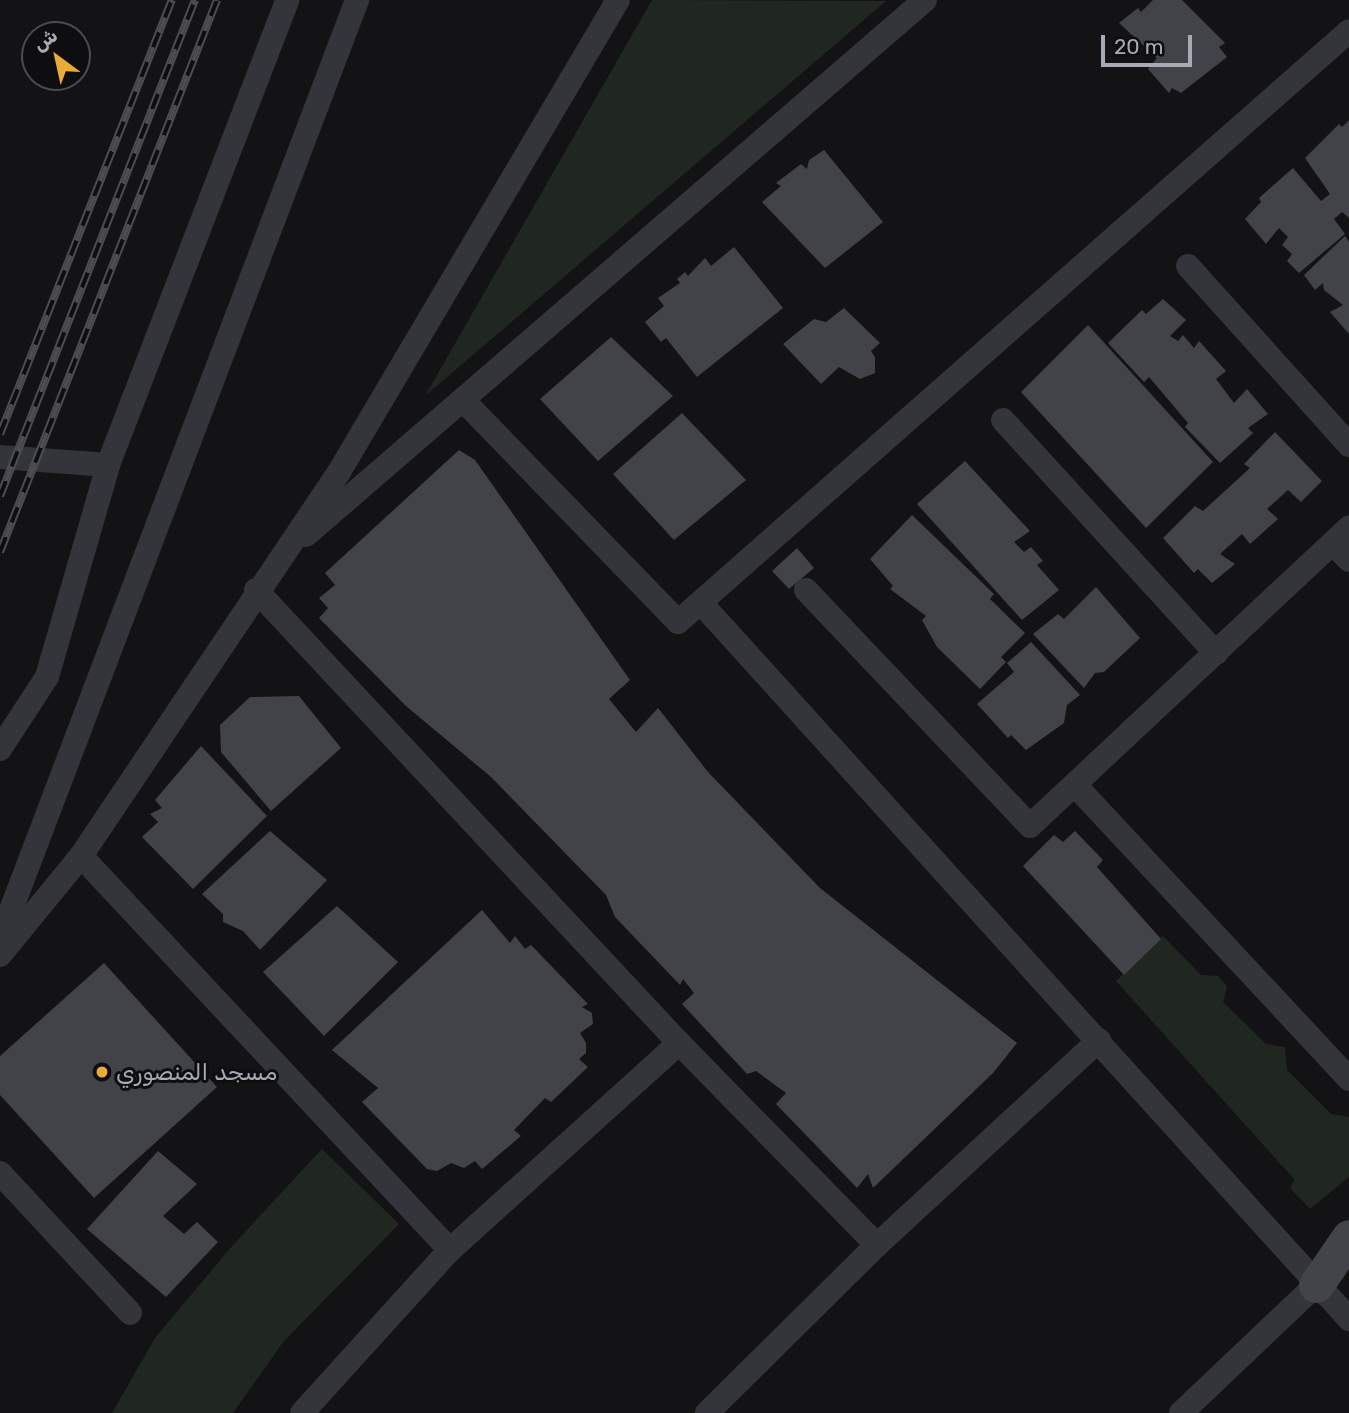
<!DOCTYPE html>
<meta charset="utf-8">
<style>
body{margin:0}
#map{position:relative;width:1349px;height:1413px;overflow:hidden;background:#131315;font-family:Rubik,"Noto Sans Arabic",sans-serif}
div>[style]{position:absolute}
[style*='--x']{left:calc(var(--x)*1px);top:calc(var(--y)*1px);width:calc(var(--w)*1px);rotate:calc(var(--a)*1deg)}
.green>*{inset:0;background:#202720}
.building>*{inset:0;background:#424348}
.street>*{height:24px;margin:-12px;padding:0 12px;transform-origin:12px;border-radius:12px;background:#34353a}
.secondary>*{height:35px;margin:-17.5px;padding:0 17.5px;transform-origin:17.5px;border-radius:17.5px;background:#42444a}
.rail>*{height:8px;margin-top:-4px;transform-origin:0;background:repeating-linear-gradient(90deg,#0e0e10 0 16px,#4b4d53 0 32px);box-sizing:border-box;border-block:2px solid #4b4d53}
.dots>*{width:19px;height:19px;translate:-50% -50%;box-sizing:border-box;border:4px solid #0e0e10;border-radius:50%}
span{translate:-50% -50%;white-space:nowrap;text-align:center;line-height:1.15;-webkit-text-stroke:6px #0e0e10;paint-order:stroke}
.poi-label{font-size:23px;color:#a5aab5}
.left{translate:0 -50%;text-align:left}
.north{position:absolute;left:21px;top:21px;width:70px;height:70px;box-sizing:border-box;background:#0e0e10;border:2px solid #4a4c52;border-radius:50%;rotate:327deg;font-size:19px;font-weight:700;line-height:28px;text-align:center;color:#a5aab5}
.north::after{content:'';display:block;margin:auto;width:24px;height:32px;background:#ebac35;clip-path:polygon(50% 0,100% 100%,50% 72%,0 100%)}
.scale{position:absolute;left:1101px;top:35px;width:91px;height:32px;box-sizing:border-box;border:4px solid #a5aab5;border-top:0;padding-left:9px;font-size:21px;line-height:24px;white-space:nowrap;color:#a5aab5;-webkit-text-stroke:5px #0e0e10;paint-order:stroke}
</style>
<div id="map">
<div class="green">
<div style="clip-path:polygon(652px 0,886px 1px,425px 396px)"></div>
<div style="clip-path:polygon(1163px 936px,1201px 975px,1218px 976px,1227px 986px,1223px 1002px,1266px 1044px,1285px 1047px,1287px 1070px,1331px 1114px,1349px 1117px,1349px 1177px,1310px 1209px,1290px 1188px,1295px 1180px,1116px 981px)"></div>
<div style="clip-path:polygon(322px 1149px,399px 1224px,284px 1341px,233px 1413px,112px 1413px,155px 1338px,233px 1245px)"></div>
</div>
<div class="building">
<div style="clip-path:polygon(1153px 0,1182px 0,1225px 43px,1219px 47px,1227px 57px,1181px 93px,1172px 88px,1169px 93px,1148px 69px,1157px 58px,1119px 23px,1138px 8px,1141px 12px)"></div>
<div style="clip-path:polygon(1349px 120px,1349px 218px,1342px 212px,1334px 219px,1345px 234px,1299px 273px,1287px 261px,1292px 254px,1282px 245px,1288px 237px,1279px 228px,1266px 244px,1245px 219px,1261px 202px,1259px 198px,1293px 168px,1321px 201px,1330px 194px,1305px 158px,1339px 124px,1342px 127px)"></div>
<div style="clip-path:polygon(824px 150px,883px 222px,825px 268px,762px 202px,781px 186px,776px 183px,801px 164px,807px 169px,809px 160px)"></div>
<div style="clip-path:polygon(1345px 236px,1349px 242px,1349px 334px,1330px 312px,1343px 305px,1324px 290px,1323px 283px,1315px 290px,1304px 275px)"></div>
<div style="clip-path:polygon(734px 247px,783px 308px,697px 377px,666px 338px,661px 342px,645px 322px,664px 306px,658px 298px,680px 283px,677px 279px,685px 272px,688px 276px,705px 258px,711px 266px)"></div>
<div style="clip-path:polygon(1163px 299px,1186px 320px,1170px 336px,1178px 341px,1183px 335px,1194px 348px,1199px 341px,1226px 371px,1216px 379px,1234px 403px,1247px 389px,1268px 414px,1248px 428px,1253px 433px,1220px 463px,1185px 427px,1188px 423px,1149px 377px,1144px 382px,1108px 343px,1142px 310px,1146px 314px)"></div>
<div style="clip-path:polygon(844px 308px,880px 343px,871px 351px,875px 357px,875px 373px,860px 379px,839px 367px,821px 384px,783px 344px,814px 319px,826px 322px)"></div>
<div style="clip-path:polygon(1088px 325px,1213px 462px,1146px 528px,1021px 392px)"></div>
<div style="clip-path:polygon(611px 337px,673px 396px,598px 461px,540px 399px)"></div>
<div style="clip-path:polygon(682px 413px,746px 480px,674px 540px,613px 474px)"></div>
<div style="clip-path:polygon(1275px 432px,1322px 481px,1301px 502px,1288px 490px,1267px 509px,1278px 519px,1250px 544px,1242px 534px,1220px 554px,1235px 564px,1212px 583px,1198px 569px,1194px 573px,1163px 538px,1195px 506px,1203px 511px,1250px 468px,1244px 464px)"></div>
<div style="clip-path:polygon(459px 450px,475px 460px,630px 680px,609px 699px,636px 732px,658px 708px,708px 772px,820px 888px,1017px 1043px,993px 1073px,873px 1188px,868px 1174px,857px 1188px,776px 1104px,786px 1093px,756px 1071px,747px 1074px,682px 1004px,694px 993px,683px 979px,680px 985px,615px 917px,606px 895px,491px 777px,406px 706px,319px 618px,328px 608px,319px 598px,335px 585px,325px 573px)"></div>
<div style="clip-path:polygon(965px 461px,1030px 531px,1014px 542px,1024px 552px,1031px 547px,1043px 561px,1037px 565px,1059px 590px,1022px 620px,917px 504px)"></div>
<div style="clip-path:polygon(912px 515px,994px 594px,990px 599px,1025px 633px,1001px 657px,1006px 662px,980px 689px,937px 647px,922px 620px,926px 616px,890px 589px,893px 586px,870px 559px)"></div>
<div style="clip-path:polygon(797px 548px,814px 568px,789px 589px,772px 571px)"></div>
<div style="clip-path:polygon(1096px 587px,1140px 638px,1104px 672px,1095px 673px,1084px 688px,1033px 634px,1058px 614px,1064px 619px)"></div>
<div style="clip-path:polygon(1031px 642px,1080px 695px,1067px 705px,1064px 723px,1026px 750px,1011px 735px,1008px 738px,977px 704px,1014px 672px,1007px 663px)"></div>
<div style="clip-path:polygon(299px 696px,341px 748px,271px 811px,221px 752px,220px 725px,250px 697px)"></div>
<div style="clip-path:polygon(201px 746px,267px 816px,193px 889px,142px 837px,158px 822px,150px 814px,162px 808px,155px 800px)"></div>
<div style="clip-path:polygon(270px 831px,327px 880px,260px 950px,243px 931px,223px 922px,223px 914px,202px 894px)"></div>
<div style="clip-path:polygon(1075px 831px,1103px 860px,1097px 867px,1161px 939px,1124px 975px,1023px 866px,1054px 835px,1063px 842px)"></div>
<div style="clip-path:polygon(337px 906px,398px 962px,324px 1036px,263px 972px)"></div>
<div style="clip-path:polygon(482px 910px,510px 943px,515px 936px,525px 949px,531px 945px,588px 1004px,582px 1007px,592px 1013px,593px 1024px,580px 1033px,586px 1043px,586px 1053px,579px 1059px,588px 1067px,551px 1102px,545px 1098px,514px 1130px,521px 1136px,482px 1169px,475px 1161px,464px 1168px,451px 1163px,437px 1171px,427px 1169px,362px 1102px,378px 1088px,332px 1050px)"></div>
<div style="clip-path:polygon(104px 963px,217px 1087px,94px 1198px,0 1095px,0 1056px)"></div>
<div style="clip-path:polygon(158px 1151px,197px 1184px,163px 1216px,184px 1234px,197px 1222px,218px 1242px,166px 1297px,87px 1229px)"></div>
</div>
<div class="street">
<div style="--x:1188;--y:266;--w:241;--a:48"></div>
<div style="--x:463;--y:400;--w:309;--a:45.9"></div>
<div style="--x:678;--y:622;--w:894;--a:-41.37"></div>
<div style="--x:1003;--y:420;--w:316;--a:47.6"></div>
<div style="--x:0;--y:457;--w:108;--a:4.2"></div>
<div style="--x:306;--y:535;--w:818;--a:-40.84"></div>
<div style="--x:1333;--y:543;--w:23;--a:47"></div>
<div style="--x:256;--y:590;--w:620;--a:46.96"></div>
<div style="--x:679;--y:1043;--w:283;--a:45.6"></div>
<div style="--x:806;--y:590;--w:325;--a:46.5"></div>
<div style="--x:1030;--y:826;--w:437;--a:-43.1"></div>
<div style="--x:701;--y:603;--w:966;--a:47.85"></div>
<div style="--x:0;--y:749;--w:86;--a:-56.9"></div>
<div style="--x:47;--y:677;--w:221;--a:-73.9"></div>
<div style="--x:108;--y:465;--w:498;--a:-68.9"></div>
<div style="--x:1075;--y:785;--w:402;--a:47"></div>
<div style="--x:81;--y:856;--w:540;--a:46.88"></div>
<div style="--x:0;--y:939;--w:1005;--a:-69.18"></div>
<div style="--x:0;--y:955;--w:128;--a:-50.7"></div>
<div style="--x:81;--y:856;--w:463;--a:-56.1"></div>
<div style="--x:339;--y:472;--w:548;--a:-59.41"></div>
<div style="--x:0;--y:1173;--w:191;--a:47.1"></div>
<div style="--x:302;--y:1413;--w:220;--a:-47.8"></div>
<div style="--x:450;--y:1250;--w:309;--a:-42.1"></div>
<div style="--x:707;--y:1413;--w:239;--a:-44.7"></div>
<div style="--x:877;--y:1245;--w:302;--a:-42.7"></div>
<div style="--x:1181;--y:1413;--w:186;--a:-43.5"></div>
</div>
<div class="secondary">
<div style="--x:1316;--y:1285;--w:58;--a:-55.5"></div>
</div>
<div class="rail">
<div style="--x:0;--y:434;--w:467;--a:-68.4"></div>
<div style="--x:0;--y:496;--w:533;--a:-68.54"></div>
<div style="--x:0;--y:552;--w:593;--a:-68.54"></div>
</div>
<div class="dots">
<div style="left:102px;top:1072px;background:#ebac35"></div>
</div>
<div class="poi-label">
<span class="left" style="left:116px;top:1072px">مسجد المنصوري</span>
</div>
<div class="north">ش</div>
<div class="scale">20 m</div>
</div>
